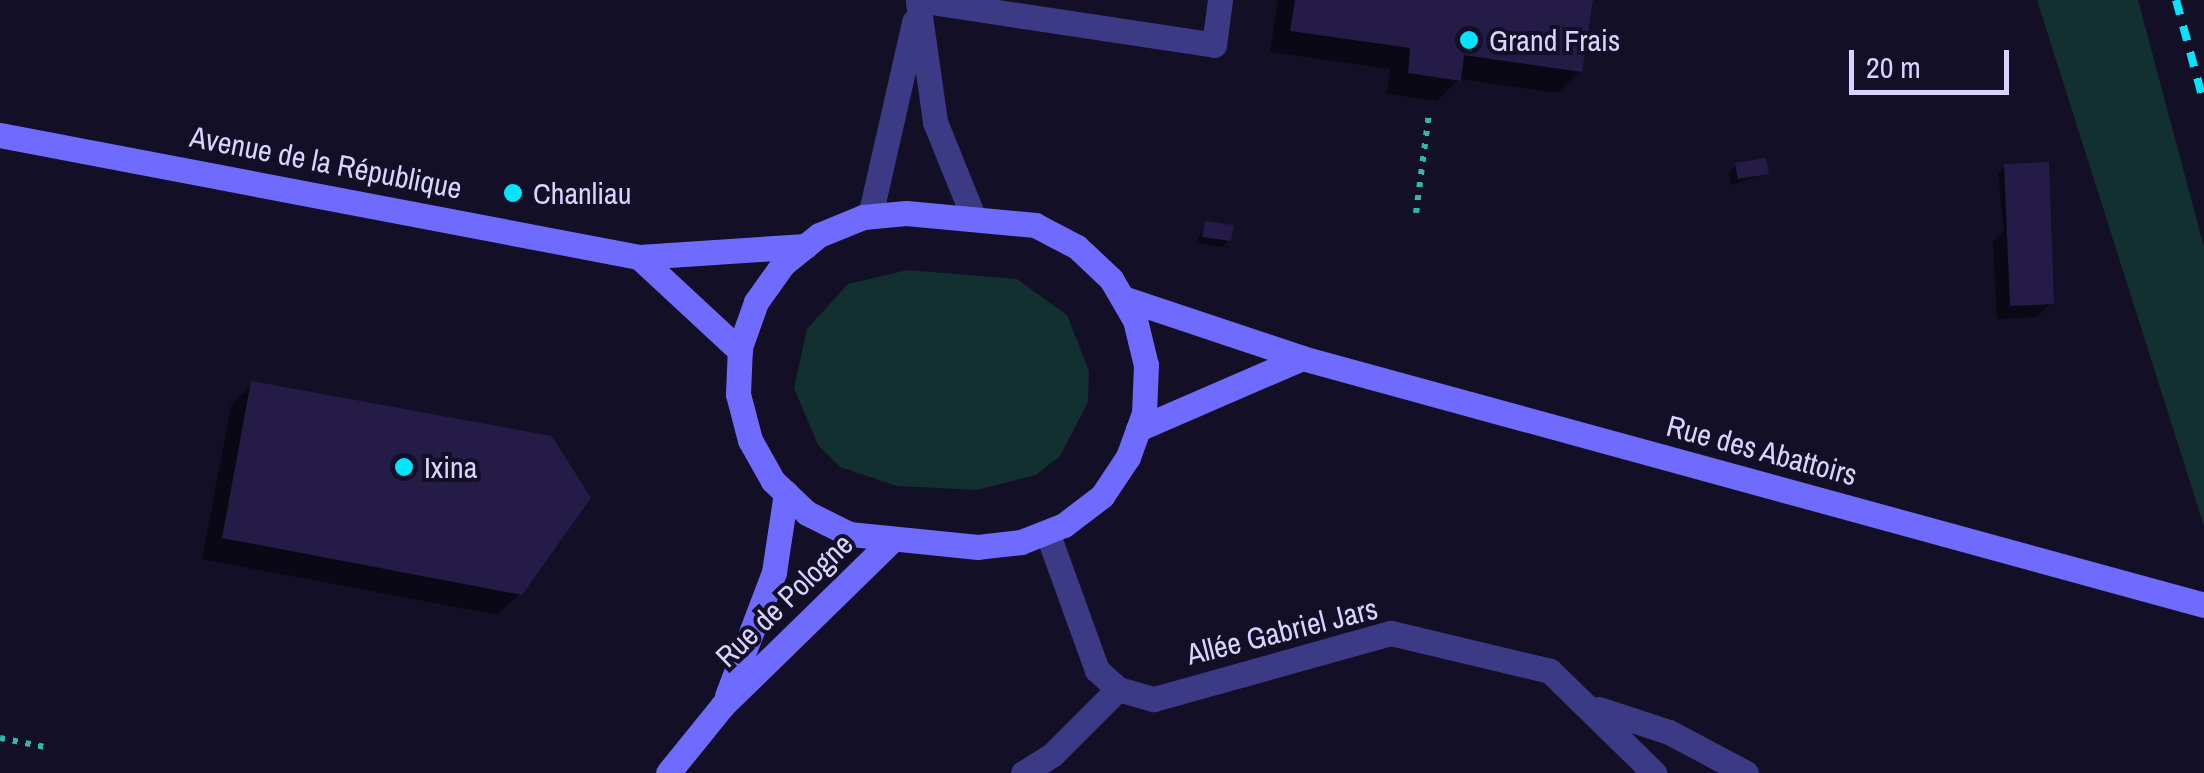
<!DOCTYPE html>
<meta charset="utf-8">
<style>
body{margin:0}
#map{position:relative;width:2204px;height:773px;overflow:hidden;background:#130f26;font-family:"Archivo Narrow",sans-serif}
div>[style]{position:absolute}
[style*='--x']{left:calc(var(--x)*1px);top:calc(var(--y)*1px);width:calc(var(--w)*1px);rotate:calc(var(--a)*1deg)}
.green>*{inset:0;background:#12302f}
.shadow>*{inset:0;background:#0007}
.building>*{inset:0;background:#241b47}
.path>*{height:6px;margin-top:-3px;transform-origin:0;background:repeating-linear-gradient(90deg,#2fb8b0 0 5px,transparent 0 13px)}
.lane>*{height:25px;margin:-12.5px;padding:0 12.5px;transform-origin:12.5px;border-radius:12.5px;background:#3d3a85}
.street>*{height:25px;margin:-12.5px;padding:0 12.5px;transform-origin:12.5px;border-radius:12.5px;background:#3d3a85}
.secondary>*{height:25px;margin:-12.5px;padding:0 12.5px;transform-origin:12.5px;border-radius:12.5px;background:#6f6bff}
.rail>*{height:8px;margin-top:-4px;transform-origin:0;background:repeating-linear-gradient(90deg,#00e5ff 0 15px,transparent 0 27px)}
.dots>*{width:28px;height:28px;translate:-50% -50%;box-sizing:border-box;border:5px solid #130f26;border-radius:50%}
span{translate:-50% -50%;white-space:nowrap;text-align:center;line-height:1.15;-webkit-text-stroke:8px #130f26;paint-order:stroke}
.poi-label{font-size:30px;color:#d9d4ff}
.left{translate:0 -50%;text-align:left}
.street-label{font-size:30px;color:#d9d4ff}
.scale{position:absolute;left:1849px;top:50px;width:160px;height:45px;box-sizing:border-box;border:5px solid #d9d4ff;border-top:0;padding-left:12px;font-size:30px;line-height:35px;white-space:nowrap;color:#d9d4ff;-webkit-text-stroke:8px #130f26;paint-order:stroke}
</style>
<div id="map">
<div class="green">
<div style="clip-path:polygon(2037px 0,2138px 0,2204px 247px,2204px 526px)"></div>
<div style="clip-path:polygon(908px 270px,1017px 279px,1067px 315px,1089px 371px,1088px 402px,1060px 456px,1036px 475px,977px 490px,897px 486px,840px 467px,818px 445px,794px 388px,807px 329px,848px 284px)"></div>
</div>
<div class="shadow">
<div style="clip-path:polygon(1278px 0,1590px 0,1580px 71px,1558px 93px,1459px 79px,1437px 101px,1387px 94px,1390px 69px,1270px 52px)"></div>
<div style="clip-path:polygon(1736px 165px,1766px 174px,1731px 185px,1729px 172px)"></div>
<div style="clip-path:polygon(2005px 166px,2051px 303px,2037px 317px,1997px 319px,1993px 242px,2004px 231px,1998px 173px)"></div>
<div style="clip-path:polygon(1206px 223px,1229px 240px,1221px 247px,1196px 243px)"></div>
<div style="clip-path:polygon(252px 384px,520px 593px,498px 615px,202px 559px,231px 406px)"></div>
</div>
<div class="building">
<div style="clip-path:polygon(1295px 0,1593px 0,1582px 72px,1464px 55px,1461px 81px,1408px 73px,1410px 48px,1290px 31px)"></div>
<div style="clip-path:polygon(1766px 158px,1769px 174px,1738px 179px,1735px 163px)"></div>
<div style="clip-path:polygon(2049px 162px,2054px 304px,2010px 306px,2004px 164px)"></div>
<div style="clip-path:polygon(1205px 221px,1234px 225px,1231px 241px,1202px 237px)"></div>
<div style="clip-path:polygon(251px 381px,552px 436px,591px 498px,522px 595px,222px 538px)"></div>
</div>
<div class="path">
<div style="--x:1416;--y:213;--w:101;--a:-82.6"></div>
<div style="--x:0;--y:738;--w:51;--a:11.3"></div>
</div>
<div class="lane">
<div style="--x:918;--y:0;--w:299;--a:8.6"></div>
<div style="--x:1214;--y:45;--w:45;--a:-82.4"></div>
<div style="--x:1047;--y:532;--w:147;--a:70.1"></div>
<div style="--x:1097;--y:670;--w:28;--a:42"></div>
<div style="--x:1118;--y:689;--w:37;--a:16"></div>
<div style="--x:1154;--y:699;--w:246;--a:-15.6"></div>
<div style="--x:1391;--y:633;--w:163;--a:13.4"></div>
<div style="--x:1550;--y:671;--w:146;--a:44.4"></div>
<div style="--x:1599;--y:709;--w:74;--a:18.2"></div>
<div style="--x:1669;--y:732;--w:87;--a:28"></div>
<div style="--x:1023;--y:773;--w:34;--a:-32"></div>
<div style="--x:1052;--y:755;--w:93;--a:-45"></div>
</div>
<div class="street">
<div style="--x:918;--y:2;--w:121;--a:81.9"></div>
<div style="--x:935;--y:122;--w:101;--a:68"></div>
<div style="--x:870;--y:216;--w:199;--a:-77.2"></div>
</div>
<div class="secondary">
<div style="--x:0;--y:135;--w:651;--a:10.81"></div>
<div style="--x:639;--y:257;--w:167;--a:-3.8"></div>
<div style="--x:906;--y:213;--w:130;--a:5.3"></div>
<div style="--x:1035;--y:225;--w:47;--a:27.6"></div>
<div style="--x:1077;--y:247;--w:47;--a:43.3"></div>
<div style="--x:1111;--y:279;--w:48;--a:59.7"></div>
<div style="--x:1135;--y:320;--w:46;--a:76.3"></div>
<div style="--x:1146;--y:365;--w:48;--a:92.4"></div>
<div style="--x:1144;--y:413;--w:47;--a:110"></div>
<div style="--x:1128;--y:457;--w:47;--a:123.7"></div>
<div style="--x:1102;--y:496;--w:48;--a:142.7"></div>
<div style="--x:1064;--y:525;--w:46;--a:158.4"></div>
<div style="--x:1021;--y:542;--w:43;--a:173.4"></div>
<div style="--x:978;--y:547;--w:130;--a:-174.2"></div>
<div style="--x:849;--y:534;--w:47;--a:-153.4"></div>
<div style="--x:807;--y:513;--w:47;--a:-136.7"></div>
<div style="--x:773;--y:481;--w:47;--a:-119.3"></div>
<div style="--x:750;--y:440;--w:48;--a:-104.6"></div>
<div style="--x:738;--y:394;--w:47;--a:-87.6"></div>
<div style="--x:740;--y:347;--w:48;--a:-70.4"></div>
<div style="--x:756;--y:302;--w:47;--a:-54.6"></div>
<div style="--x:783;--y:264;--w:46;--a:-38.9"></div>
<div style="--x:819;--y:235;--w:48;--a:-22.2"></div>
<div style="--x:863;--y:217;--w:43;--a:-5.3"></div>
<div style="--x:639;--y:257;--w:138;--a:42.9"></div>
<div style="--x:1123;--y:298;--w:189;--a:18.5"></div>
<div style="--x:1302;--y:358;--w:935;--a:15.31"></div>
<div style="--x:1138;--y:429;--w:179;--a:-23.4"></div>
<div style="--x:727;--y:696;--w:133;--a:-69.2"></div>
<div style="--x:774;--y:572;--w:80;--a:-81.4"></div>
<div style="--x:668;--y:773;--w:87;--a:-51"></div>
<div style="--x:723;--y:705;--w:233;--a:-44.3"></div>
</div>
<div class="rail">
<div style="--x:2176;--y:0;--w:107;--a:74.8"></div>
</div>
<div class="dots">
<div style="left:1469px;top:40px;background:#00e5ff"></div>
<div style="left:513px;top:193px;background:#00e5ff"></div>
<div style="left:404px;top:467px;background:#00e5ff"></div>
</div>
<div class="poi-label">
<span class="left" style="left:1489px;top:40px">Grand Frais</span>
<span class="left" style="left:533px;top:193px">Chanliau</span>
<span class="left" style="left:424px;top:467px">Ixina</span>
</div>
<div class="street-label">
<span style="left:326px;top:162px;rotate:11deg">Avenue de la République</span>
<span style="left:1762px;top:450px;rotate:15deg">Rue des Abattoirs</span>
<span style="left:784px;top:600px;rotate:-44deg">Rue de Pologne</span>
<span style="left:1282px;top:631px;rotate:-14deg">Allée Gabriel Jars</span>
</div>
<div class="scale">20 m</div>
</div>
